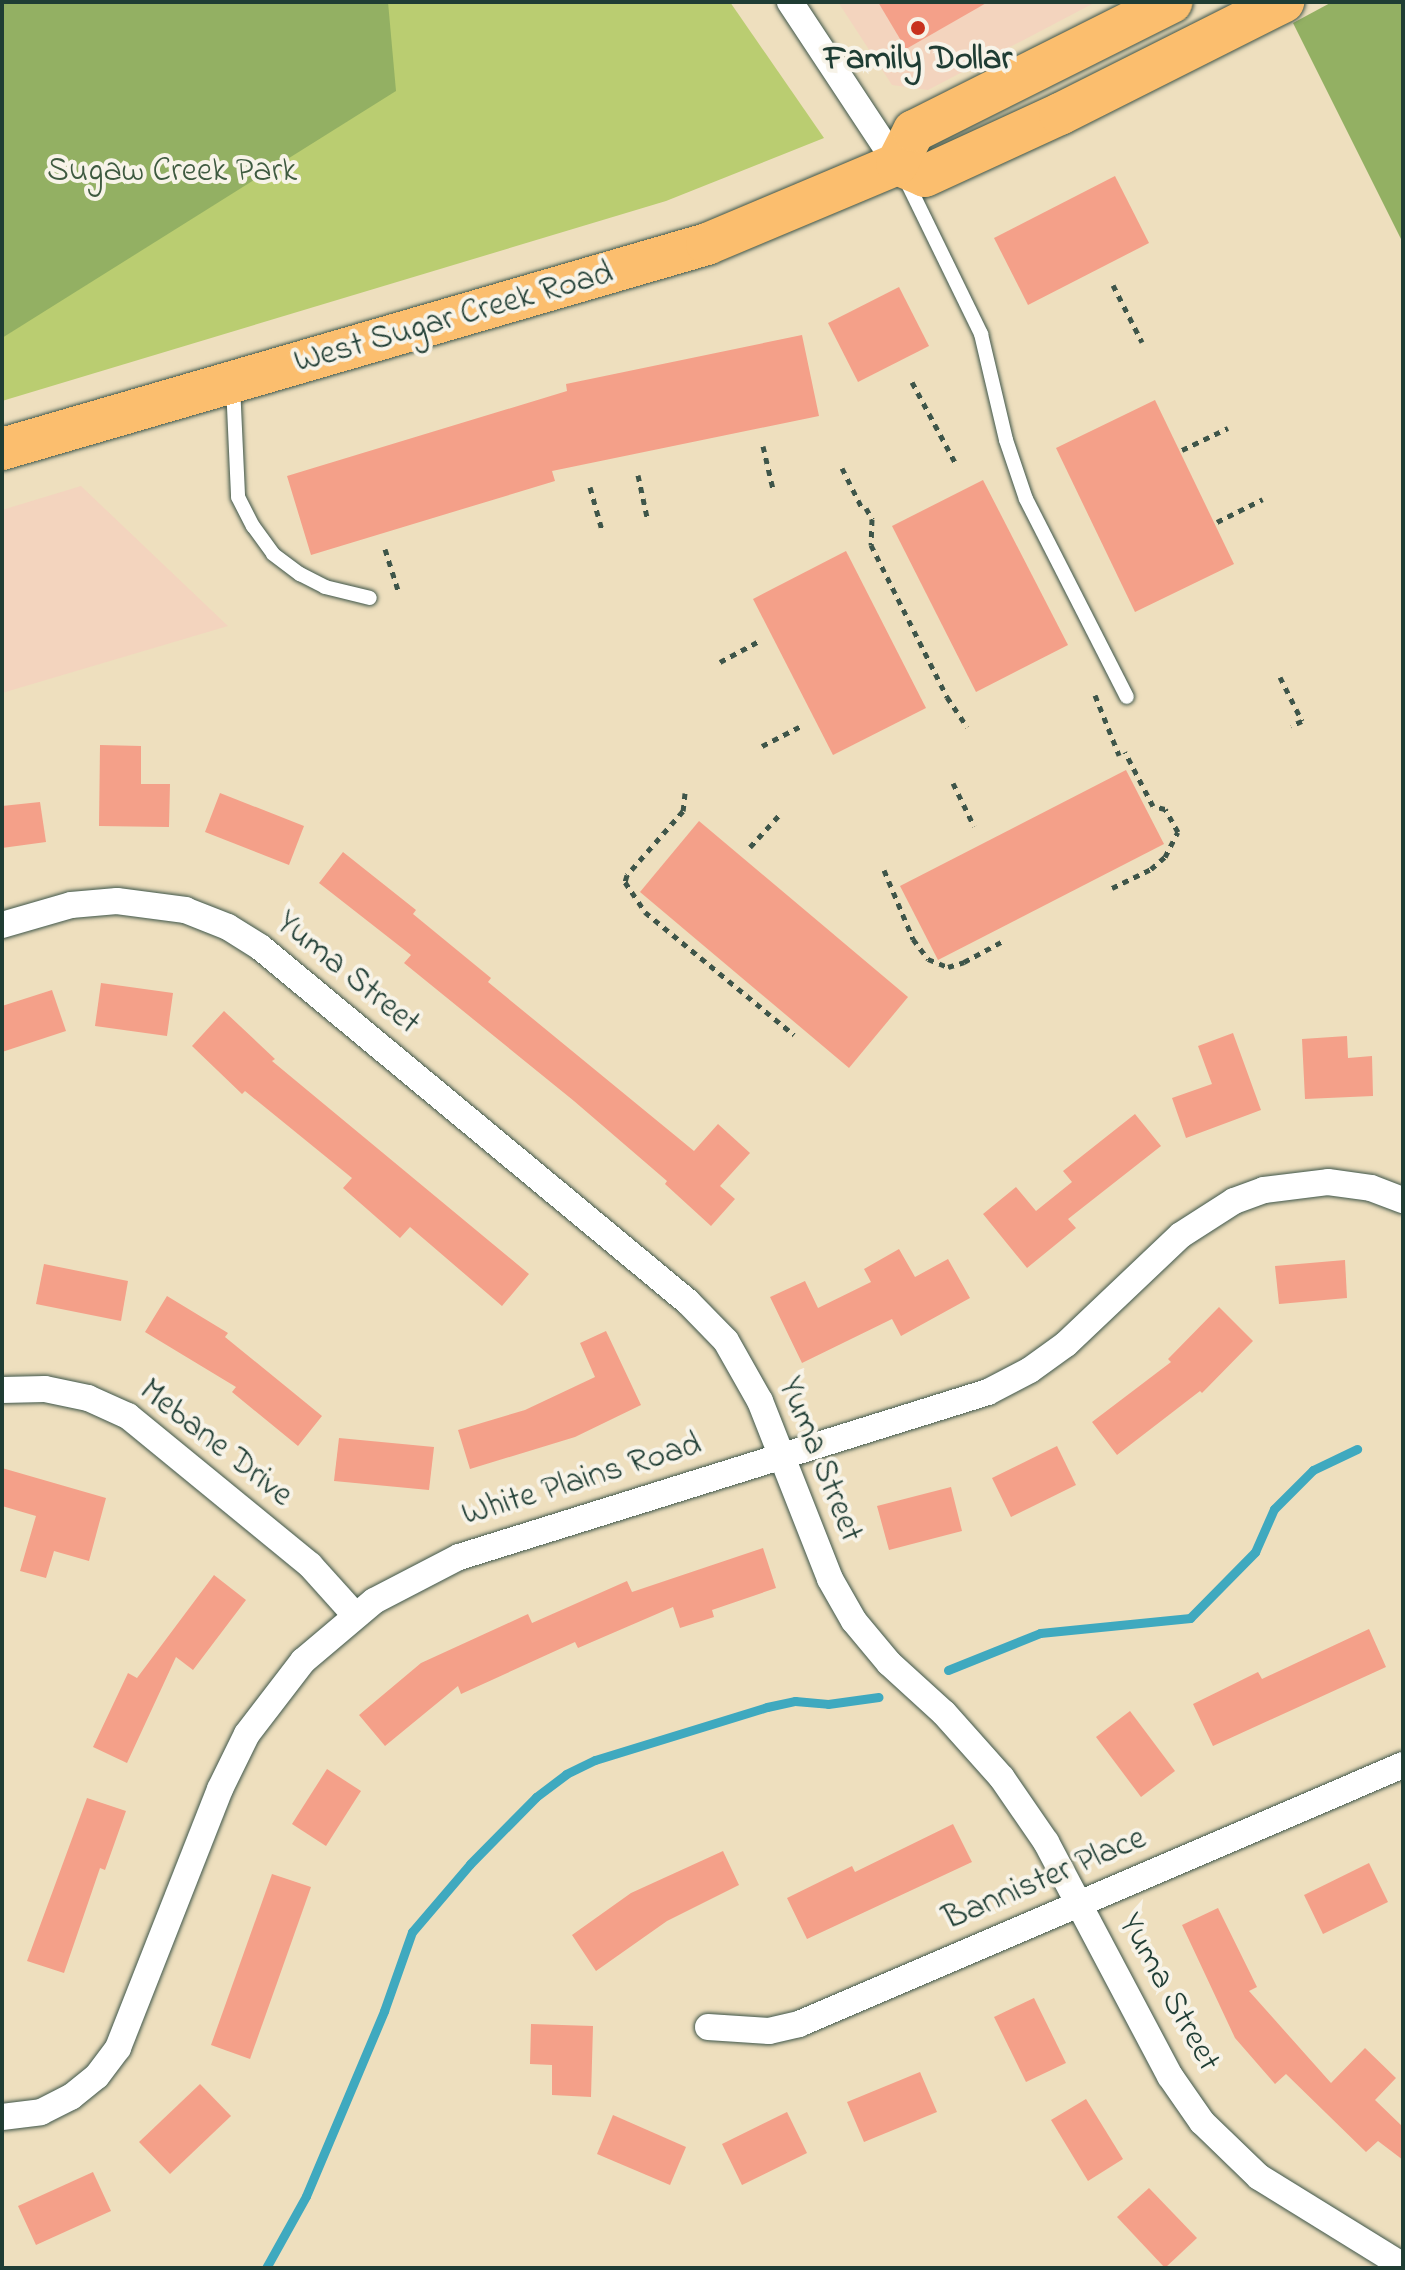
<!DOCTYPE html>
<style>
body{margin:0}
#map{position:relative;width:1405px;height:2270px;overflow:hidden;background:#eedfbe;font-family:"Indie Flower",sans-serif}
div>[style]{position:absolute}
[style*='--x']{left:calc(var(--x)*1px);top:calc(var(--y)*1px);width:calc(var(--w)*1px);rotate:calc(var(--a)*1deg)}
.built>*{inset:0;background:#f3d4be}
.green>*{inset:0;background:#bacd71}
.forest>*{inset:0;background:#93b063}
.stream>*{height:9px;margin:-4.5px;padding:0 4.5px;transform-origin:4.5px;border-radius:4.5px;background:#3fa9bf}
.building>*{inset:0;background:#f4a089}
.path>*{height:5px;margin-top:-2.5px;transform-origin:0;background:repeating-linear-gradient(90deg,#3e5549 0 6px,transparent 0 12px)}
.roads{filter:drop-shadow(0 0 2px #3e5549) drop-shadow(0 0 2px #3e5549)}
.lane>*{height:14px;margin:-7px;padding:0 7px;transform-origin:7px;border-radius:7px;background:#fff}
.street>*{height:26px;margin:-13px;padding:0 13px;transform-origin:13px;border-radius:13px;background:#fff}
.primary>*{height:42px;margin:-21px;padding:0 21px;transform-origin:21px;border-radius:21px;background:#fbbe6e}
.dots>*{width:22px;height:22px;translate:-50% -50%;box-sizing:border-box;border:4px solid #f7f3e8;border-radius:50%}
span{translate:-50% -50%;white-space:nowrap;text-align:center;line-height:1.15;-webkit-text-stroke:8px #f7f3e8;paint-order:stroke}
.poi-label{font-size:34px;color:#1f3d34;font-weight:700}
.park-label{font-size:34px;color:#3e5a40}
.street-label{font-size:34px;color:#1f3d34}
.frame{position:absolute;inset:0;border:4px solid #1f3d34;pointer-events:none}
</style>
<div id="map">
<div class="built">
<div style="clip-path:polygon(838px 2px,1096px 2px,928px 90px,892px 85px)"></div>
<div style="clip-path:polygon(81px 486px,228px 626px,2px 693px,2px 510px)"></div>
</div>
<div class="green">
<div style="clip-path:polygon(2px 2px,730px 2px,824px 138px,666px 201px,2px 401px)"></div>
</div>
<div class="forest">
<div style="clip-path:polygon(2px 2px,388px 2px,396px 91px,2px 338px)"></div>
<div style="clip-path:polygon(1332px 2px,1403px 2px,1403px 243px,1293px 23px)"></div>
</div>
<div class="stream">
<div style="--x:948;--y:1670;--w:99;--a:-21.9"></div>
<div style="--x:1040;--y:1633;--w:151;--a:-5.7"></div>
<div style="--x:1190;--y:1618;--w:93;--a:-45.4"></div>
<div style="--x:1255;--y:1552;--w:47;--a:-66.2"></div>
<div style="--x:1274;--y:1509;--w:55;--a:-45"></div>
<div style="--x:1313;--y:1470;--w:49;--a:-25.5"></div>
<div style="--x:266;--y:2268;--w:82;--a:-60.9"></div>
<div style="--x:306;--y:2196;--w:201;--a:-67.1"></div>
<div style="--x:384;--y:2011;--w:84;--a:-70.5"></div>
<div style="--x:412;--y:1932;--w:89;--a:-49.5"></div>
<div style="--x:470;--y:1864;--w:94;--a:-45.4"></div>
<div style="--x:536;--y:1797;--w:38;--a:-37"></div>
<div style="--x:566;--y:1774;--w:32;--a:-26"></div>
<div style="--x:595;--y:1760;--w:180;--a:-17.1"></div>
<div style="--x:767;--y:1707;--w:29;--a:-12"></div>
<div style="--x:795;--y:1701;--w:33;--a:5"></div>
<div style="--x:828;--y:1704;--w:51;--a:-7.8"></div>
</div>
<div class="building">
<div style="clip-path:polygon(878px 2px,988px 2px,906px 49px)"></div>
<div style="clip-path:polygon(1115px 176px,1149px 243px,1028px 305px,994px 238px)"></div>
<div style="clip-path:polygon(899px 287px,929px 346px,858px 382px,828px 323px)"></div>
<div style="clip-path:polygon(802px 335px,819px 416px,552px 471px,555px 481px,311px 555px,287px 476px,567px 391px,566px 384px)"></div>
<div style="clip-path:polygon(1155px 400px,1234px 564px,1135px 612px,1056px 448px)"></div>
<div style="clip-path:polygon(983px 480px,1068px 645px,976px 692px,892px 526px)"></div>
<div style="clip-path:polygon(846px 551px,926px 708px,833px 755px,753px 599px)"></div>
<div style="clip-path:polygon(100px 745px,141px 746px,141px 784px,170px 784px,169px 827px,99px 826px)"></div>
<div style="clip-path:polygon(1126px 770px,1164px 844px,938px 960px,900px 886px)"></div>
<div style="clip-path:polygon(220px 793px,304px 826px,289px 865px,205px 832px)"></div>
<div style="clip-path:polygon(40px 802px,46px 842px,2px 848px,2px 806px)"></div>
<div style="clip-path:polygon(699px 821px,908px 997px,849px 1068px,640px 892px)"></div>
<div style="clip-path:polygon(343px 852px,416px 910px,413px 914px,491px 978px,488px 982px,694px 1151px,718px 1124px,750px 1153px,720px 1186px,735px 1199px,711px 1226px,665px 1184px,667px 1181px,574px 1101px,404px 963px,411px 955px,319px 883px)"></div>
<div style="clip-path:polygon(101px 983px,173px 993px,167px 1036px,95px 1026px)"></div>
<div style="clip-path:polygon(52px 990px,66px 1031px,2px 1052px,2px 1006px)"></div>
<div style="clip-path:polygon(224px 1011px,275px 1059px,272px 1061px,529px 1274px,502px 1306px,410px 1227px,400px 1238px,343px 1188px,352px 1178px,245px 1091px,242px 1094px,192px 1046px)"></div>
<div style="clip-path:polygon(1233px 1033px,1261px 1110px,1186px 1138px,1172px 1098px,1212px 1084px,1198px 1046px)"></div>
<div style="clip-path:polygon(1347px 1036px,1348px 1058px,1372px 1056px,1373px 1096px,1305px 1099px,1302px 1039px)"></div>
<div style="clip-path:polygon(1135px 1114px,1161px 1146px,1068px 1219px,1076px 1228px,1027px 1268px,983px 1214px,1016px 1187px,1036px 1211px,1072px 1182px,1063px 1171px)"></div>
<div style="clip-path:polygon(899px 1249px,915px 1277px,948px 1259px,970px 1298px,901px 1336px,892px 1319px,802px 1363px,770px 1297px,805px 1281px,818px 1308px,871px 1282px,864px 1269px)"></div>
<div style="clip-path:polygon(1345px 1260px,1347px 1298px,1279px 1304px,1275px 1266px)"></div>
<div style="clip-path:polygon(44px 1264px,128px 1281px,121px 1321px,36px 1304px)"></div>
<div style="clip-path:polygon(167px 1296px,228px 1333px,225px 1337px,322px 1416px,298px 1446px,232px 1392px,236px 1387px,145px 1332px)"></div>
<div style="clip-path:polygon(1219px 1307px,1253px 1341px,1202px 1393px,1200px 1391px,1117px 1455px,1092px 1422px,1171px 1362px,1168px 1359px)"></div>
<div style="clip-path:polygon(606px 1331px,641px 1405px,575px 1437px,470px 1469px,458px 1430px,525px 1410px,595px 1377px,580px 1343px)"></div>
<div style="clip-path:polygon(339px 1438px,434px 1447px,429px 1490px,334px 1481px)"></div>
<div style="clip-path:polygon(1057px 1446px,1076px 1485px,1011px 1517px,992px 1478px)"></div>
<div style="clip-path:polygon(2px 1468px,106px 1498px,89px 1561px,54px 1551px,46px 1578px,20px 1571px,36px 1516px,2px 1506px)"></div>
<div style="clip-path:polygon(951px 1487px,962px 1531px,889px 1550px,877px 1506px)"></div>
<div style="clip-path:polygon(763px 1548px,776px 1588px,712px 1610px,714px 1617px,680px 1628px,673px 1607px,578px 1648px,575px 1642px,461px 1694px,458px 1686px,385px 1746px,359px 1715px,421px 1663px,528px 1614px,532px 1623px,627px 1581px,632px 1592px)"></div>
<div style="clip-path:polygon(214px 1575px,246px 1600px,193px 1670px,176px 1657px,127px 1763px,93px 1747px,128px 1673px,137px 1678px)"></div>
<div style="clip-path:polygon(1369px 1629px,1386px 1667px,1213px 1746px,1193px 1704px,1258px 1672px,1262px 1679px)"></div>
<div style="clip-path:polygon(1130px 1711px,1175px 1771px,1141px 1797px,1096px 1737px)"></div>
<div style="clip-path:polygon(327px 1769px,361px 1791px,326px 1846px,292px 1824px)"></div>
<div style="clip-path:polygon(87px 1798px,126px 1811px,105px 1870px,100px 1868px,64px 1973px,27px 1961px)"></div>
<div style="clip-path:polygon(953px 1824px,972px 1862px,807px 1939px,787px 1898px,852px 1866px,855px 1872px)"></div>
<div style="clip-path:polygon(723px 1851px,739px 1885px,667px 1921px,596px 1971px,572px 1935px,631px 1893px)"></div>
<div style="clip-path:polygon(1369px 1863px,1388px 1902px,1323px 1934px,1304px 1895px)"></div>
<div style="clip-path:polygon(272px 1874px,311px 1887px,250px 2059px,211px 2045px)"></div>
<div style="clip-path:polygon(1218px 1908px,1257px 1987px,1249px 1991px,1331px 2083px,1365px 2048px,1396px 2078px,1375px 2100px,1403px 2127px,1403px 2160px,1378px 2141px,1366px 2152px,1286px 2074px,1275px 2084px,1235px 2038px,1182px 1925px)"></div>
<div style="clip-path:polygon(1034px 1998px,1066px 2063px,1026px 2082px,994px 2017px)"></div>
<div style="clip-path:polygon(531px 2024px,593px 2026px,591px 2097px,552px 2095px,552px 2065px,530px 2064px)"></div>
<div style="clip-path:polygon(920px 2072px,937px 2112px,864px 2142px,847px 2102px)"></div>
<div style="clip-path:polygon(200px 2084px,231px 2116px,170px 2174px,139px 2142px)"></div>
<div style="clip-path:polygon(1086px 2099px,1123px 2159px,1088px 2181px,1051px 2120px)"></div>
<div style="clip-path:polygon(787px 2112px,807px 2153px,742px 2185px,722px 2144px)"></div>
<div style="clip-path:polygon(613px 2115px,686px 2147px,670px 2185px,597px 2154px)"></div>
<div style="clip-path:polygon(93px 2172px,111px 2211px,36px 2245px,18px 2206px)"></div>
<div style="clip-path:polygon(1149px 2188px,1197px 2238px,1165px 2268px,1117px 2217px)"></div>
</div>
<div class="path">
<div style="--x:1113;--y:285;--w:64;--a:63"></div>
<div style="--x:912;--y:382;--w:93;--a:61.8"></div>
<div style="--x:763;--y:446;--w:44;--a:76.9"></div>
<div style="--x:1182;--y:450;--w:51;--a:-25.6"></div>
<div style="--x:842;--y:468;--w:47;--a:63.4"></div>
<div style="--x:638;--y:475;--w:43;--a:77.9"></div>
<div style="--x:590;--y:487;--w:45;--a:74.4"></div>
<div style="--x:866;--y:508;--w:13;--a:61"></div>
<div style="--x:872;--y:519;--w:26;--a:92"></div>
<div style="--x:871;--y:545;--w:170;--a:63.4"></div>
<div style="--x:947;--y:697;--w:36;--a:56"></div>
<div style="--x:1217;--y:522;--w:51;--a:-26.6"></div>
<div style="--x:385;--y:549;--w:43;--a:72.4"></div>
<div style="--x:720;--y:662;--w:47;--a:-28.2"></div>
<div style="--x:1280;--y:677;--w:49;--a:63.4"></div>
<div style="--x:1302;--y:721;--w:12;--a:156"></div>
<div style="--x:1095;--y:695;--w:65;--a:68.2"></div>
<div style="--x:762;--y:746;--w:46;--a:-27.1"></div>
<div style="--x:953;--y:783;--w:48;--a:64"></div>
<div style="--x:685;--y:793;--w:18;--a:96"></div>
<div style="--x:683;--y:811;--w:85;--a:131.2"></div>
<div style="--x:627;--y:875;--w:7;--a:106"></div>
<div style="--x:625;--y:882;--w:36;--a:56"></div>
<div style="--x:645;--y:912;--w:193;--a:39.5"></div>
<div style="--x:750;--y:847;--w:47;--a:-47.6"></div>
<div style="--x:884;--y:870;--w:75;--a:67.2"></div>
<div style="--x:913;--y:939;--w:25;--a:53"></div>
<div style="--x:928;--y:959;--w:22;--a:22"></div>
<div style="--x:948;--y:967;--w:17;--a:-17"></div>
<div style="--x:964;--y:962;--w:44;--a:-28.3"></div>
<div style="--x:1112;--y:888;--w:43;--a:-26"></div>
<div style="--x:1151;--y:869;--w:18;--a:-41"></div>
<div style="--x:1165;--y:857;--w:28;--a:-63"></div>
<div style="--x:1178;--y:832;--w:26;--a:-119"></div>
<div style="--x:1165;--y:809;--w:12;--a:-166"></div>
<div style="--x:1153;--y:806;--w:61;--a:-117.4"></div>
</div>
<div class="roads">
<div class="lane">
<div style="--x:905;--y:178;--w:174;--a:64"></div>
<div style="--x:981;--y:334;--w:109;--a:76.7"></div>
<div style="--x:1006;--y:440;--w:62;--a:71.3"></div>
<div style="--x:1026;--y:499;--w:222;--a:63"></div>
<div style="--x:233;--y:385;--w:112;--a:87.4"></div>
<div style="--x:238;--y:497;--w:33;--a:63"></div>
<div style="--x:253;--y:526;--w:34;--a:54"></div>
<div style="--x:273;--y:554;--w:34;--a:37"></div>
<div style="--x:300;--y:574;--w:28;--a:27"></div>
<div style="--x:325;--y:587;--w:46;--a:13.7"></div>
</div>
<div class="street">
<div style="--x:790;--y:2;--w:194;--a:56.6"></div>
<div style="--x:2;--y:925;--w:72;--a:-16.2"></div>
<div style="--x:71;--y:905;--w:46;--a:-5"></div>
<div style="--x:117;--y:901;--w:69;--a:7.5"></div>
<div style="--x:185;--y:910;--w:46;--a:21.6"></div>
<div style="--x:228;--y:927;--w:38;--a:32"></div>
<div style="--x:260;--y:947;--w:556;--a:39.67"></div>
<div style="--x:688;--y:1302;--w:54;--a:45.7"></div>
<div style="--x:726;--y:1341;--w:69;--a:60.5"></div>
<div style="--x:760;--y:1401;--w:191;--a:68.5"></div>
<div style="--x:830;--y:1579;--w:48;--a:60.3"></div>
<div style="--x:854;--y:1621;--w:55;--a:50.2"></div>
<div style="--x:889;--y:1663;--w:74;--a:42.3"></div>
<div style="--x:944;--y:1713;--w:87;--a:48.3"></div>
<div style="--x:1002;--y:1778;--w:78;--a:55.5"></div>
<div style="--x:1046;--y:1842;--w:265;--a:62.1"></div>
<div style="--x:1170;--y:2076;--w:56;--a:55.2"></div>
<div style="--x:1202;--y:2122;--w:79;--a:44"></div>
<div style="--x:1259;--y:2177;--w:169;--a:31.7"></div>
<div style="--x:2;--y:1390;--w:43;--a:-1.3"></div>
<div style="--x:45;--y:1389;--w:44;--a:11.8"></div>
<div style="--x:88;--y:1398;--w:44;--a:24.2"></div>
<div style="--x:128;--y:1416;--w:235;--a:39.3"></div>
<div style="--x:310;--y:1565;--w:67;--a:48"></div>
<div style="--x:708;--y:2027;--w:61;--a:3.8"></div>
<div style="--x:769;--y:2031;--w:31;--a:-13"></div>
<div style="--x:799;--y:2024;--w:657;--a:-23.21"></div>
<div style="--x:2;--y:2117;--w:39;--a:-7"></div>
<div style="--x:41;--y:2112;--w:34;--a:-27"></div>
<div style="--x:71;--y:2097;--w:33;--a:-39"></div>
<div style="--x:97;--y:2076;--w:35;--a:-53"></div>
<div style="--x:118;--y:2048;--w:278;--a:-68.5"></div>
<div style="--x:220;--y:1789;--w:61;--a:-63.9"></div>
<div style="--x:247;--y:1734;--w:92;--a:-52.5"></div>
<div style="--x:303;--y:1661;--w:93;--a:-40.2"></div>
<div style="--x:374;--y:1601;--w:96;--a:-27.4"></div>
<div style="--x:459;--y:1557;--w:554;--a:-17.32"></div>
<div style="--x:988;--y:1392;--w:47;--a:-27.6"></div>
<div style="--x:1030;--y:1370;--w:44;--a:-35.8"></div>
<div style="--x:1066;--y:1344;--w:158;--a:-43.5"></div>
<div style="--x:1181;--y:1235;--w:63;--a:-32.7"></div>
<div style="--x:1234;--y:1201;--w:32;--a:-20"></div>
<div style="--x:1264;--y:1190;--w:64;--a:-7.1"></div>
<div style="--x:1328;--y:1182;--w:43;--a:7.9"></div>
<div style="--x:1371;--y:1188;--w:34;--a:21"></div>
</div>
<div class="primary">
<div style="--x:897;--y:164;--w:30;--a:23"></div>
<div style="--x:925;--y:176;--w:149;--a:-24.7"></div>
<div style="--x:1060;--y:114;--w:250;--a:-26.7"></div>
<div style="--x:2;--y:449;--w:734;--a:-16.21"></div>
<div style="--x:707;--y:244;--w:206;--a:-22.8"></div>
<div style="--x:897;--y:164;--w:37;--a:-63"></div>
<div style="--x:914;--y:131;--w:288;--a:-26.6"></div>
</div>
</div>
<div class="dots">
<div style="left:918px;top:28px;background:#c8321e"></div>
</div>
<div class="poi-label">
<span style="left:918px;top:61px">Family Dollar</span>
</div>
<div class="park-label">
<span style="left:172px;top:173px">Sugaw Creek Park</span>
</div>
<div class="street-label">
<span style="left:454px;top:319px;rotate:-16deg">West Sugar Creek Road</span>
<span style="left:347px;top:974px;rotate:39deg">Yuma Street</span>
<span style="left:215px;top:1444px;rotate:38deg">Mebane Drive</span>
<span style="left:819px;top:1460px;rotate:68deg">Yuma Street</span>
<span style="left:582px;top:1481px;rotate:-17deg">White Plains Road</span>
<span style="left:1045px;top:1880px;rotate:-23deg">Bannister Place</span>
<span style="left:1168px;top:1993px;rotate:61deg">Yuma Street</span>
</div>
<div class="frame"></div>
</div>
